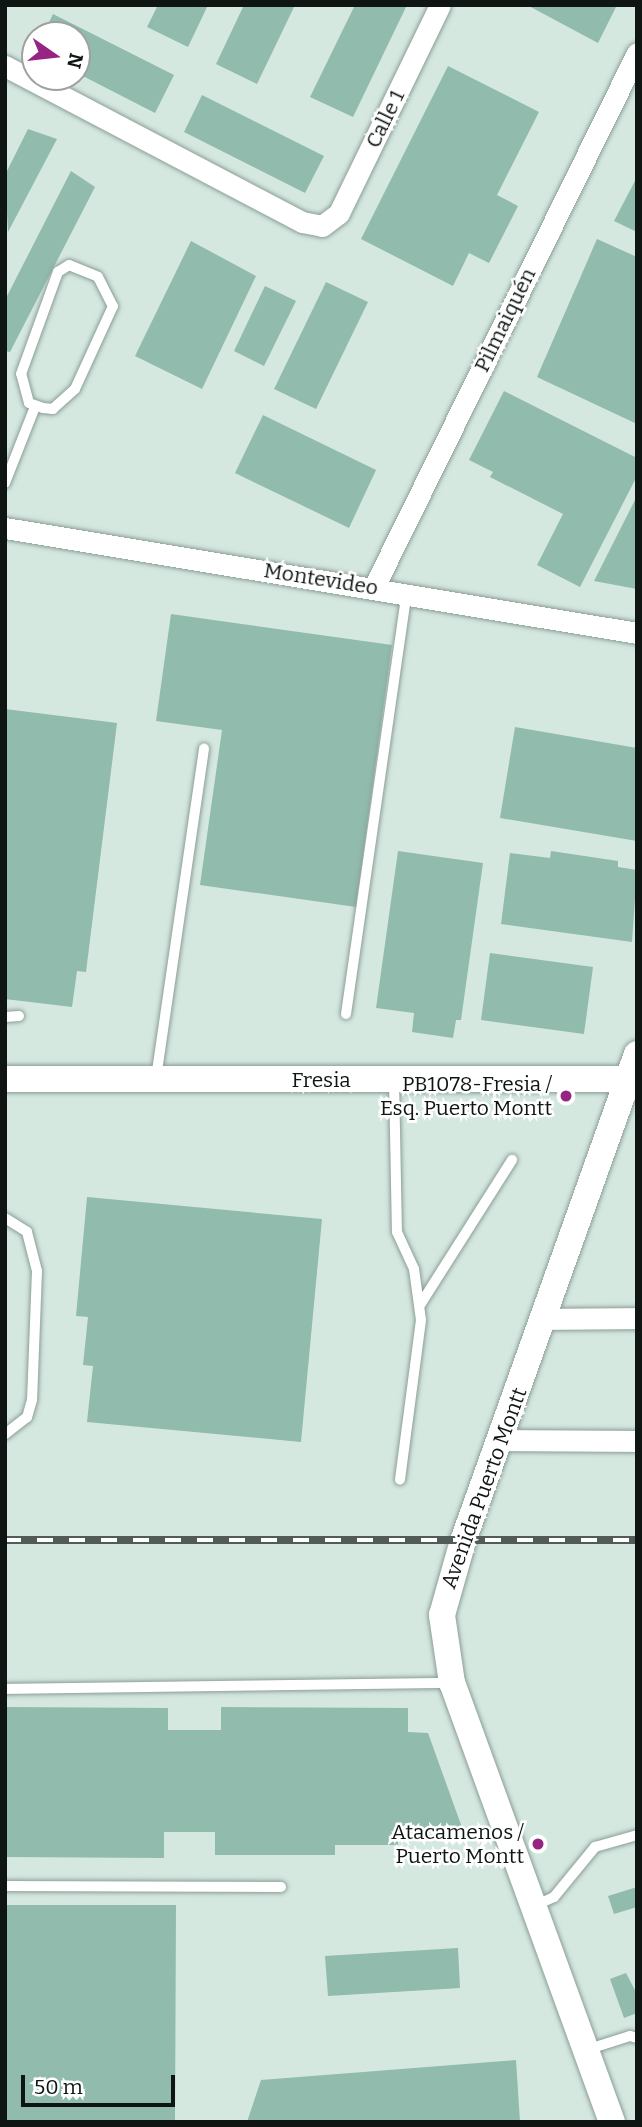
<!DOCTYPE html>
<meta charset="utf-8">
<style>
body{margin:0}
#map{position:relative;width:642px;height:2127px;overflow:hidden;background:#d4e8e0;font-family:Bitter,serif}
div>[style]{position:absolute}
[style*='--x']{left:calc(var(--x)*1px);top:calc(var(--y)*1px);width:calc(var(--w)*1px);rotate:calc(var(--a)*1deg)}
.building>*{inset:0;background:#91bbac}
.roads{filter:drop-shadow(0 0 2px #8b9e97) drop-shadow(0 0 2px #8b9e97)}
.service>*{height:10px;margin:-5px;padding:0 5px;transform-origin:5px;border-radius:5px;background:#fff}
.minor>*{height:21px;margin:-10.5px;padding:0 10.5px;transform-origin:10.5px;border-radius:10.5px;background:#fff}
.tertiary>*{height:26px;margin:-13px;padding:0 13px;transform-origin:13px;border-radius:13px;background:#fff}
.rail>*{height:8px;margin-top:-4px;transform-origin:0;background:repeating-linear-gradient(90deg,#fff 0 16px,#515c58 0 32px);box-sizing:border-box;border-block:2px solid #515c58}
.dots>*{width:19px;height:19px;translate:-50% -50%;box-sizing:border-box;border:4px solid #fff;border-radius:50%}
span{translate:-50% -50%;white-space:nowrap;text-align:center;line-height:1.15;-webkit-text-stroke:5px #fff;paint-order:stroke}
.street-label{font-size:21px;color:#0e1513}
.poi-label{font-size:21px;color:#0e1513}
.right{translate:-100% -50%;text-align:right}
.frame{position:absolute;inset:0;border:7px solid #0e1513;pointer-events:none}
.north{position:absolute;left:21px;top:21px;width:70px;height:70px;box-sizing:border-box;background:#fff;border:2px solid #9fa1a1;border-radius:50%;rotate:104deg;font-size:19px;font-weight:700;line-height:28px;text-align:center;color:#0e1513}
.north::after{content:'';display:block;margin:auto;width:24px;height:32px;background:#962482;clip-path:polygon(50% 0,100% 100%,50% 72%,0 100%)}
.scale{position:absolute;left:21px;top:2075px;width:154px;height:32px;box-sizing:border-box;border:4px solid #0e1513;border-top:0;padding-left:9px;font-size:21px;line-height:24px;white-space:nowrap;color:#0e1513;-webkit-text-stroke:5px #fff;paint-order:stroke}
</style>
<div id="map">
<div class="building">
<div style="clip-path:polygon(158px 5px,208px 5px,188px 47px,147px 27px)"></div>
<div style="clip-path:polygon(244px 5px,295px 5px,257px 84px,216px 64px)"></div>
<div style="clip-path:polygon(355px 5px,407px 5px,353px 117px,310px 97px)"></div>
<div style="clip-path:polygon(527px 5px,617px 5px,598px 43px)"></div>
<div style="clip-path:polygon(53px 14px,174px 75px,155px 113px,77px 73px,77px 35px,43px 35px)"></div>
<div style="clip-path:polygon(448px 66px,539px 112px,497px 195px,518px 206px,489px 263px,469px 253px,453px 286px,361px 239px)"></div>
<div style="clip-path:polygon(202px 95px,324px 156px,305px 193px,184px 132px)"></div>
<div style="clip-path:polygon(28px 129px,57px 139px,8px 232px,5px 175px)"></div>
<div style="clip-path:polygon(71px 171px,95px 187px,10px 352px,5px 351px,5px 300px)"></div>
<div style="clip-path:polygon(637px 177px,637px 232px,614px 221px)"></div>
<div style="clip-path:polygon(597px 239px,637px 257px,637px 424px,537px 377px)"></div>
<div style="clip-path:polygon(191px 241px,256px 276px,202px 389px,135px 356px)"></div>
<div style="clip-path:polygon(326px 282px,368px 302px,316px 409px,274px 389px)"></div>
<div style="clip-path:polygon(265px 286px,296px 301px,264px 366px,234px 351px)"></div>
<div style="clip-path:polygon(504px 391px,637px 458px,637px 476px,580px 587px,537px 565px,563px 514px,490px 477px,493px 472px,469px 460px)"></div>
<div style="clip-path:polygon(263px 415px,376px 470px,349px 528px,235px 473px)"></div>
<div style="clip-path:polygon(637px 496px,637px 589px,594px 581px)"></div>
<div style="clip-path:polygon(171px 614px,392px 645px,356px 907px,200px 885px,222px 730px,156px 721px)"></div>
<div style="clip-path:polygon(5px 709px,117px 723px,86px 972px,77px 971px,72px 1007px,5px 999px)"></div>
<div style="clip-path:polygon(515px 727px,637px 748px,637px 841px,500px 818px)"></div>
<div style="clip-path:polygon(398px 851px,483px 863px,461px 1020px,456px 1020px,453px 1038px,412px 1032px,414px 1013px,376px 1008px)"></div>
<div style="clip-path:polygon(551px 851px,618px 861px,618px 867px,637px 870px,632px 942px,501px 924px,510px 853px,550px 858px)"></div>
<div style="clip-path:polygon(490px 953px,593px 967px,584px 1034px,481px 1020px)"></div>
<div style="clip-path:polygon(87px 1197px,322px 1219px,301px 1442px,87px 1422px,93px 1366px,83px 1365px,88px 1317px,76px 1316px)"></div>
<div style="clip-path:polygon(5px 1707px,168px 1708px,168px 1730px,221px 1730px,221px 1707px,408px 1708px,408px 1732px,428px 1733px,464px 1833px,398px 1833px,398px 1845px,335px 1845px,335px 1855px,215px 1855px,215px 1832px,164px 1832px,164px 1858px,5px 1857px)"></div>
<div style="clip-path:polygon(637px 1887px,637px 1907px,614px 1914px,608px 1896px)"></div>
<div style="clip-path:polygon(5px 1905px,176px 1905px,175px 2122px,5px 2122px)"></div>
<div style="clip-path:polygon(458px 1948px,460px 1988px,328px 1996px,325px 1956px)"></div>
<div style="clip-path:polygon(626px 1973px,637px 1994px,637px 2013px,624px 2018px,610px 1979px)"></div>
<div style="clip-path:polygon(516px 2060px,520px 2122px,247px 2122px,261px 2080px)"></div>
</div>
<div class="roads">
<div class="service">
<div style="--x:69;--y:265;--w:31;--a:22"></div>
<div style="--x:98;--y:277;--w:33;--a:63"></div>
<div style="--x:113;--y:306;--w:91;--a:114.6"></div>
<div style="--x:75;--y:389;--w:30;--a:138"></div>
<div style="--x:53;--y:409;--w:10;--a:-174"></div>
<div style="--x:43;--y:408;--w:15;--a:-160"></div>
<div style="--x:29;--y:403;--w:30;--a:-105"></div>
<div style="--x:21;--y:374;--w:109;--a:-70.1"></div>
<div style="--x:58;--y:272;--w:13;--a:-32"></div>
<div style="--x:5;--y:483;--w:82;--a:-68.5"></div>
<div style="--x:346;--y:1014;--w:425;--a:-81.8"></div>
<div style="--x:5;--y:1017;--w:14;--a:-4"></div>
<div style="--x:156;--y:1078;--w:333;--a:-81.7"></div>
<div style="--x:394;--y:1079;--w:153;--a:88.9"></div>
<div style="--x:397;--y:1232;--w:41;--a:65.3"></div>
<div style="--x:414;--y:1269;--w:51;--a:82.2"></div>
<div style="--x:421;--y:1320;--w:161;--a:97.5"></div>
<div style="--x:5;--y:1218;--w:26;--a:32"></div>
<div style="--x:27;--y:1232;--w:40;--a:75.6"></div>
<div style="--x:37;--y:1271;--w:129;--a:92.2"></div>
<div style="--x:32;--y:1400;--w:18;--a:106"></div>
<div style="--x:27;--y:1417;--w:28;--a:142"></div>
<div style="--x:420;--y:1305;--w:172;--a:-57.6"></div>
<div style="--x:5;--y:1689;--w:445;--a:-0.8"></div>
<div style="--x:5;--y:1886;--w:276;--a:0.2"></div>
<div style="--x:534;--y:1906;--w:22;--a:-24"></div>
<div style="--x:554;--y:1897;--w:65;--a:-50.6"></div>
<div style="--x:595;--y:1847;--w:44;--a:-15.9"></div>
<div style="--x:586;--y:2050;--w:46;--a:-17.7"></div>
<div style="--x:630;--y:2036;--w:7;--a:16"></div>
</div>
<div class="minor">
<div style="--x:5;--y:66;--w:335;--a:27.7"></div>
<div style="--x:302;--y:222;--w:20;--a:11"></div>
<div style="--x:322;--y:226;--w:21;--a:-37"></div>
<div style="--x:339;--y:213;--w:231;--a:-64.1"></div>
<div style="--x:5;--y:528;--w:641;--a:9.43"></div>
<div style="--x:374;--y:587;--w:595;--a:-63.78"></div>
<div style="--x:544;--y:1319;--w:93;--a:-0.6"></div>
<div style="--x:502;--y:1440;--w:135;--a:0.4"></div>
</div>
<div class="tertiary">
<div style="--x:5;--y:1079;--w:632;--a:0"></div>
<div style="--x:612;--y:2122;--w:467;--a:-110"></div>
<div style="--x:452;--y:1683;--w:69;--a:-98.4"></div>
<div style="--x:442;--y:1615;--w:77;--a:-74.2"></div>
<div style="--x:463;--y:1541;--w:517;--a:-70.34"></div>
</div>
</div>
<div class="rail">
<div style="--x:5;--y:1540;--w:632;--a:0"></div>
</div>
<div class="dots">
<div style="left:566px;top:1096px;background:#962482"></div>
<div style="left:538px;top:1844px;background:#962482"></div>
</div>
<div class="street-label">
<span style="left:385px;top:119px;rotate:-64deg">Calle 1</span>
<span style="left:505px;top:320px;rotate:-64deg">Pilmaiquén</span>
<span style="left:321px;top:579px;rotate:9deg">Montevideo</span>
<span style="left:321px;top:1080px">Fresia</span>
<span style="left:484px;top:1488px;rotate:-70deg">Avenida Puerto Montt</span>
</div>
<div class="poi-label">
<span class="right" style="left:552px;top:1096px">PB1078-Fresia /<br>Esq. Puerto Montt</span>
<span class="right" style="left:524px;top:1844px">Atacamenos /<br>Puerto Montt</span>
</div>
<div class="frame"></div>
<div class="north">N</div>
<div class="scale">50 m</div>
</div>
